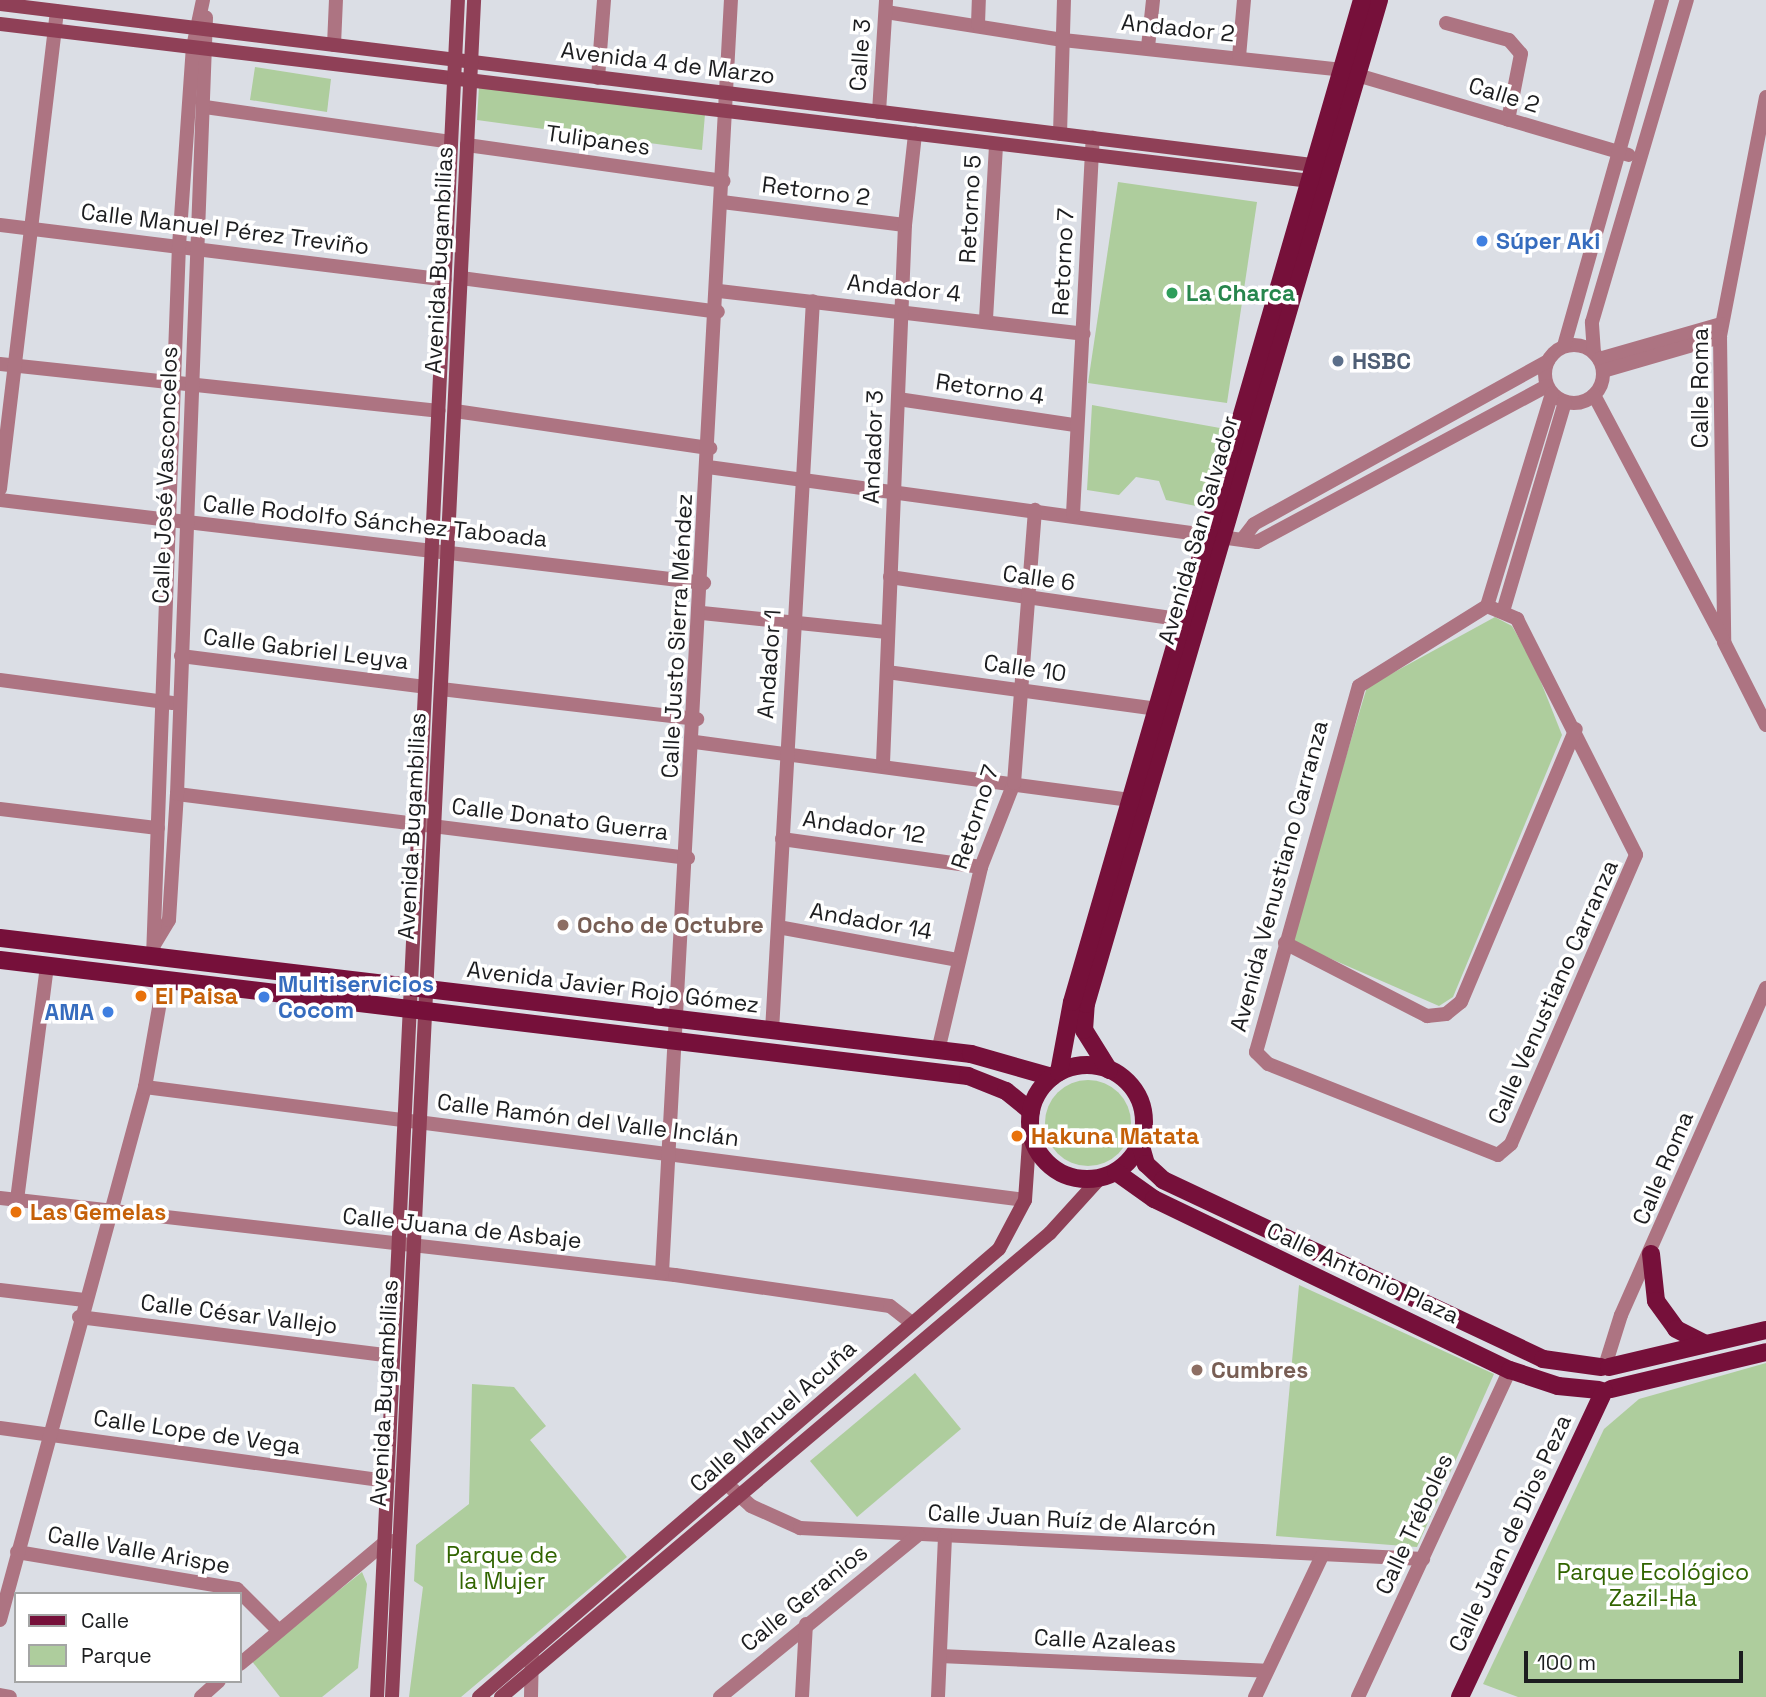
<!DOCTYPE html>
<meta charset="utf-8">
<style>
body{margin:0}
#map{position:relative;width:1766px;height:1697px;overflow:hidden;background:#dbdee5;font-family:"Space Grotesk",sans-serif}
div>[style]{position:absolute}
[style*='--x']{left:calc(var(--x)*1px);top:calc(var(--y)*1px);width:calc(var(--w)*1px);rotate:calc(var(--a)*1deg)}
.green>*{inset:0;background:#aecd9d}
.round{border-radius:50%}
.street>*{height:14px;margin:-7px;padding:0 7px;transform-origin:7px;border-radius:7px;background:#ad7482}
.street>.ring{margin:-7px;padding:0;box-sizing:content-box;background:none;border:14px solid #ad7482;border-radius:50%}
.secondary>*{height:14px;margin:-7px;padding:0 7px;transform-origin:7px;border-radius:7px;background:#8f4057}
.primary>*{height:18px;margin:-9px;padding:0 9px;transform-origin:9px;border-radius:9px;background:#76103a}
.primary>.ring{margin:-9px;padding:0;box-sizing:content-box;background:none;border:18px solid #76103a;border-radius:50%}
.dots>*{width:19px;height:19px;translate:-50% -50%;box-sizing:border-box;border:4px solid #fff;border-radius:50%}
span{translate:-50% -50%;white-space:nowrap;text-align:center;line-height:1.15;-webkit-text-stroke:7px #fff;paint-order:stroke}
.street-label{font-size:23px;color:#1c1d1f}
.shop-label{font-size:23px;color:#366cbe;font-weight:700}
.left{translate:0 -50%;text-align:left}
.right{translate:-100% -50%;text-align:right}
.leisure-label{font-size:23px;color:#27864d;font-weight:700}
.service-label{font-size:23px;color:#4e5e75;font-weight:700}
.education-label{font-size:23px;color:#785e54;font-weight:700}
.food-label{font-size:23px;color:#c56008;font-weight:700}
.park-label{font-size:23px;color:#316400}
.legend{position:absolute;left:14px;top:1592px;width:228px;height:91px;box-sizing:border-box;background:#fff;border:2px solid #a4a5a5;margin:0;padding:9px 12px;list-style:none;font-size:21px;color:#1c1d1f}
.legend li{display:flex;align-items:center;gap:14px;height:35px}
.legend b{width:35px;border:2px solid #a4a5a5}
.scale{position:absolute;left:1524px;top:1651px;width:219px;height:32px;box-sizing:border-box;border:4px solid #1c1d1f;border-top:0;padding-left:9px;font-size:21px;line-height:24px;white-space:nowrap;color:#1c1d1f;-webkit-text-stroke:5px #fff;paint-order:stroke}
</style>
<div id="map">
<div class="green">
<div style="clip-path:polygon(255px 67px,331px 79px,327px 112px,250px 100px)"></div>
<div style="clip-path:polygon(479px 86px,705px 114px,702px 150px,477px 120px)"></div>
<div style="clip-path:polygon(1118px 182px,1257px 202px,1227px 403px,1088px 383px)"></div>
<div style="clip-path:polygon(1092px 405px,1220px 428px,1201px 507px,1166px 500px,1159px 481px,1136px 477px,1119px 495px,1087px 490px)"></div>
<div style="clip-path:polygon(1495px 617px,1512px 626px,1533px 662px,1562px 735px,1453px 997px,1439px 1006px,1290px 941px,1367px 687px)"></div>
<div class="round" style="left:1045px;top:1080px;width:86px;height:86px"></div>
<div style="clip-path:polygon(1299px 1285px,1494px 1374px,1417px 1547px,1276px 1536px)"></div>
<div style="clip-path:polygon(1766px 1363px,1766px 1697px,1518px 1697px,1483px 1684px,1604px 1429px,1639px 1399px)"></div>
<div style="clip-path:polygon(915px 1373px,961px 1429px,857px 1517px,810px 1461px)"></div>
<div style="clip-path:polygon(472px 1384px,514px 1387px,546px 1426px,530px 1440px,627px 1557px,461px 1697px,409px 1697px,423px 1587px,414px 1581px,416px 1545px,469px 1504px)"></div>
<div style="clip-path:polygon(362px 1572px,367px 1584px,358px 1668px,322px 1697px,280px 1697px,251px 1660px)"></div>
</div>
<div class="street">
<div style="--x:886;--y:12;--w:179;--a:9"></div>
<div style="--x:1063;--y:40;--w:281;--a:6.1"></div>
<div style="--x:1446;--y:23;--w:65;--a:15.1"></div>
<div style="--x:1509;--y:40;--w:18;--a:49"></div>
<div style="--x:1521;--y:54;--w:67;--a:101.1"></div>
<div style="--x:978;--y:24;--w:24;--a:-88"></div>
<div style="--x:334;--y:45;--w:45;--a:-87.5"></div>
<div style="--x:1148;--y:47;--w:47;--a:-83.9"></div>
<div style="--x:1239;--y:57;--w:57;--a:-85"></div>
<div style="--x:1357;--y:75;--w:283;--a:16.4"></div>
<div style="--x:598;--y:78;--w:78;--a:-85.6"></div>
<div style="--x:1766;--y:97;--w:244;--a:100.9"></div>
<div style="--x:1720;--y:337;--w:305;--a:89.2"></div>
<div style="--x:1724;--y:642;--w:93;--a:63.2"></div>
<div style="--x:205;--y:107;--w:248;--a:8.1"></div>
<div style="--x:879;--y:112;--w:112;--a:-86.4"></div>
<div style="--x:1060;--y:134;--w:134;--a:-88.3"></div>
<div style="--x:467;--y:145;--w:259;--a:8"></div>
<div style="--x:722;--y:202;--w:184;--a:7.2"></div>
<div style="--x:0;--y:225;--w:448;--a:7"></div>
<div style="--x:461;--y:278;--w:259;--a:7.5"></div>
<div style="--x:719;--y:291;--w:367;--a:6.7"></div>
<div style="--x:986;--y:319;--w:175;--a:-86.7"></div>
<div class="ring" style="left:1545px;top:345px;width:44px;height:44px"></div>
<div style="--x:1564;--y:346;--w:360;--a:-74.2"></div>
<div style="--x:1594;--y:353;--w:31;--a:-94"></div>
<div style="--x:1592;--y:322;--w:336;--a:-73.6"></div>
<div style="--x:1599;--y:359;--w:127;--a:-16"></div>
<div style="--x:0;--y:364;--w:441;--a:6.1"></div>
<div style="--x:1603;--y:371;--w:122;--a:-16.2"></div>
<div style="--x:1594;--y:395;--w:274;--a:62.1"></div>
<div style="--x:898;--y:399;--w:179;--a:8.4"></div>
<div style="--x:455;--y:411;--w:258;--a:8.3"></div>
<div style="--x:708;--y:467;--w:554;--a:7.78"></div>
<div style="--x:1257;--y:542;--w:329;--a:-28.3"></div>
<div style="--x:0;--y:489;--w:481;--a:-83.2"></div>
<div style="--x:0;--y:500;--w:709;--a:6.72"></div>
<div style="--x:1073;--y:514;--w:377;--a:-87"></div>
<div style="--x:1244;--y:537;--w:16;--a:-52"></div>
<div style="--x:1254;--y:524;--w:336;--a:-29"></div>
<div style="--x:890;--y:577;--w:296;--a:8.3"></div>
<div style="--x:1487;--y:606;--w:33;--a:23"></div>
<div style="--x:1517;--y:619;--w:264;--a:63.2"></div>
<div style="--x:1636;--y:855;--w:315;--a:113.4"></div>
<div style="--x:1511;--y:1144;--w:17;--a:140"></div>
<div style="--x:1498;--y:1155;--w:247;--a:-158.4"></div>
<div style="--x:1268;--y:1064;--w:17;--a:-135"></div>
<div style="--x:1256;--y:1052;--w:380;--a:-74.3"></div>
<div style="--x:1359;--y:686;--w:151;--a:-32"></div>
<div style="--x:1487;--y:606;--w:222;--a:-73"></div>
<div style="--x:1504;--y:608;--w:215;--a:-73.5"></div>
<div style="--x:702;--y:613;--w:186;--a:5.9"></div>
<div style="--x:181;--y:656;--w:246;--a:7.2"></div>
<div style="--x:887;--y:672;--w:273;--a:7.8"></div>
<div style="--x:0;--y:680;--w:174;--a:7.6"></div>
<div style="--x:441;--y:689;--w:258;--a:6.7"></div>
<div style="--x:695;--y:742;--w:439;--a:7.6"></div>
<div style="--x:883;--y:763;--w:538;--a:-87.66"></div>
<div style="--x:905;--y:225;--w:92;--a:-83.7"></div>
<div style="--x:177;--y:794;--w:515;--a:7.14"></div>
<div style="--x:0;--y:809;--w:159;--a:6.9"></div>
<div style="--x:782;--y:839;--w:201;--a:8"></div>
<div style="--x:778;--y:927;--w:182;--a:10.4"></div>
<div style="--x:1285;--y:943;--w:160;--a:27.2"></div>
<div style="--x:1427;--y:1016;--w:19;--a:-6"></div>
<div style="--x:1446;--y:1014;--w:19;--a:-39"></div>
<div style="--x:1461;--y:1002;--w:296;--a:-67.2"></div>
<div style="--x:154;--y:945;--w:29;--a:-59"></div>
<div style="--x:169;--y:920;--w:126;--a:-86.4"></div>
<div style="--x:177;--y:794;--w:777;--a:-87.86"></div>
<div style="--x:153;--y:957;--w:711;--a:-87.91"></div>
<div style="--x:179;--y:246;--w:199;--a:-86"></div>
<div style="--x:193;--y:47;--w:48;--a:-78"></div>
<div style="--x:772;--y:1031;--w:731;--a:-86.79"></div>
<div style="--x:938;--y:1051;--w:189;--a:-76.8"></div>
<div style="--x:981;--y:867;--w:90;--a:-68.6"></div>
<div style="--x:1014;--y:783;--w:274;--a:-85.6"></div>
<div style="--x:145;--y:1087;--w:887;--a:7.32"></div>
<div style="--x:0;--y:1198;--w:679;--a:6.51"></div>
<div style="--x:675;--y:1275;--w:217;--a:8.2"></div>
<div style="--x:890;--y:1306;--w:28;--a:38"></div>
<div style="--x:17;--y:1200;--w:237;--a:-82.7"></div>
<div style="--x:662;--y:1273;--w:1275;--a:-86.9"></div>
<div style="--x:0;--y:1290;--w:85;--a:6.8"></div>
<div style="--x:79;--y:1317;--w:316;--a:7.1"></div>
<div style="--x:1605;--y:1366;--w:53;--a:-72.6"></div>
<div style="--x:1621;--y:1315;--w:358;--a:-66.1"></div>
<div style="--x:0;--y:1428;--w:391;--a:7.8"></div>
<div style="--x:730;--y:1487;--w:28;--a:42"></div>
<div style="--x:751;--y:1506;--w:54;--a:24.2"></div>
<div style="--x:800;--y:1528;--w:624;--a:2.85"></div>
<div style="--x:17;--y:1552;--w:223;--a:9.5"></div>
<div style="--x:237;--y:1589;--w:58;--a:45"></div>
<div style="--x:0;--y:1620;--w:552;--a:-74.78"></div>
<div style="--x:145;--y:1087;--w:110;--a:-80"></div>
<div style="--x:940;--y:1656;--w:327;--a:2.6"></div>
<div style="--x:240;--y:1664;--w:188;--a:-40"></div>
<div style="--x:384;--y:1543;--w:14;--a:-12"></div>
<div style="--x:0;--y:1695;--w:10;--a:11"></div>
<div style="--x:201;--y:1697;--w:24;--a:-42"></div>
<div style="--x:531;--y:1697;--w:46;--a:-88.8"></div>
<div style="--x:720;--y:1697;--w:256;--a:-39.3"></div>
<div style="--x:802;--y:1697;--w:73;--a:-86.9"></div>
<div style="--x:938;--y:1697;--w:161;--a:-87.5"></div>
<div style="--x:1255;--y:1697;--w:156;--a:-64.6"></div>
<div style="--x:1358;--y:1697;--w:361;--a:-65.1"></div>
</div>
<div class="secondary">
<div style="--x:0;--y:4;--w:1332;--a:6.99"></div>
<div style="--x:0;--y:24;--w:1328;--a:6.83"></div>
<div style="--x:377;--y:1697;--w:1699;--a:-87.27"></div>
<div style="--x:392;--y:1697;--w:1699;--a:-87.23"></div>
<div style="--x:479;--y:1697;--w:686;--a:-40.75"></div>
<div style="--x:999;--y:1249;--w:55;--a:-62"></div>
<div style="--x:1025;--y:1200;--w:71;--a:-86"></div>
<div style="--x:501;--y:1697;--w:719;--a:-40.2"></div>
<div style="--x:1050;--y:1233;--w:76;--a:-47.7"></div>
</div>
<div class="primary">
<div style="--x:0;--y:938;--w:978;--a:6.81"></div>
<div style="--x:971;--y:1054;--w:84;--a:15.9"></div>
<div style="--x:0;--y:960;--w:975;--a:6.83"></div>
<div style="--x:968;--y:1076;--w:41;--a:21.5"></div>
<div style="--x:1006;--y:1091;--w:32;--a:39"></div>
<div class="ring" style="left:1030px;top:1065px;width:96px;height:96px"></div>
<div style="--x:1109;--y:1070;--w:47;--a:-122"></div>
<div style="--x:1084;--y:1030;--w:26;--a:-86"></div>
<div style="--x:1086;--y:1004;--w:1046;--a:-73.73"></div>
<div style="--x:1059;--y:1072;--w:71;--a:-79.5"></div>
<div style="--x:1072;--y:1002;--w:1043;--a:-73.86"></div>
<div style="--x:1140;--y:1143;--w:22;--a:74"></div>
<div style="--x:1146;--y:1164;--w:23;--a:43"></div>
<div style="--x:1163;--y:1180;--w:420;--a:25.2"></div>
<div style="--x:1543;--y:1359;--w:59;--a:7.9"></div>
<div style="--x:1116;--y:1172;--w:47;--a:35.4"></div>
<div style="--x:1154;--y:1199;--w:395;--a:25.7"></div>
<div style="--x:1510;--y:1370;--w:51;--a:18.4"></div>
<div style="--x:1558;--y:1386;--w:41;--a:5.6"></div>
<div style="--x:1651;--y:1254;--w:47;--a:83.9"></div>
<div style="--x:1656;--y:1301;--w:34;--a:54"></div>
<div style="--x:1676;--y:1329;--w:31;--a:27"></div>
<div style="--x:1609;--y:1367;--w:161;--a:-13.3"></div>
<div style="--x:1611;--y:1389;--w:159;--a:-13.4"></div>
<div style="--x:1460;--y:1697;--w:338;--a:-64.8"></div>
</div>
<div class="dots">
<div style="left:1482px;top:241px;background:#3f7fe0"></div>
<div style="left:1172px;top:293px;background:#2e9e5b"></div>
<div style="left:1338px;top:361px;background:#5c6f8a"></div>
<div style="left:563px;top:925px;background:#8d6e63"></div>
<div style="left:141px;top:996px;background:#e8710a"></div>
<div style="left:264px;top:997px;background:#3f7fe0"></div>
<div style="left:108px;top:1012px;background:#3f7fe0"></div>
<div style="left:1017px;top:1136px;background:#e8710a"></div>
<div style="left:16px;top:1212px;background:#e8710a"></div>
<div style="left:1197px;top:1370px;background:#8d6e63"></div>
</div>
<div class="street-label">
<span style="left:1178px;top:28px;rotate:6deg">Andador 2</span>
<span style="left:860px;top:55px;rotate:-86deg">Calle 3</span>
<span style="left:668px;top:63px;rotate:7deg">Avenida 4 de Marzo</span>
<span style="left:1504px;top:95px;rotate:17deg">Calle 2</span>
<span style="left:598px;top:140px;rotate:8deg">Tulipanes</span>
<span style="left:816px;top:191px;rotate:7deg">Retorno 2</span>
<span style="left:970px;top:209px;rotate:-87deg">Retorno 5</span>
<span style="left:225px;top:229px;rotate:7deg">Calle Manuel Pérez Treviño</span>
<span style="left:439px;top:260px;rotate:-87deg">Avenida Bugambilias</span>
<span style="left:1063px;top:262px;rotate:-87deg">Retorno 7</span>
<span style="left:904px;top:288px;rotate:6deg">Andador 4</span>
<span style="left:1700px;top:388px;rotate:-90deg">Calle Roma</span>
<span style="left:990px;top:389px;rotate:8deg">Retorno 4</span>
<span style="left:873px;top:447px;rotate:-88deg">Andador 3</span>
<span style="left:165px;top:475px;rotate:-88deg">Calle José Vasconcelos</span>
<span style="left:375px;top:521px;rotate:6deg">Calle Rodolfo Sánchez Taboada</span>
<span style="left:1198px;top:530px;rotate:-74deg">Avenida San Salvador</span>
<span style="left:1039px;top:578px;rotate:8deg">Calle 6</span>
<span style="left:677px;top:636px;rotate:-87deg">Calle Justo Sierra Méndez</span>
<span style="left:306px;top:649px;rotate:7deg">Calle Gabriel Leyva</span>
<span style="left:769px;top:664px;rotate:-86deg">Andador 1</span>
<span style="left:1025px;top:668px;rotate:8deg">Calle 10</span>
<span style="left:975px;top:817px;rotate:-72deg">Retorno 7</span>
<span style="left:560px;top:819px;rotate:7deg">Calle Donato Guerra</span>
<span style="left:412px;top:826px;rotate:-87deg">Avenida Bugambilias</span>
<span style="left:864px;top:827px;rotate:8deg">Andador 12</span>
<span style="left:1279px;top:876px;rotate:-75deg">Avenida Venustiano Carranza</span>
<span style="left:871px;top:921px;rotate:10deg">Andador 14</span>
<span style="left:613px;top:987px;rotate:7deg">Avenida Javier Rojo Gómez</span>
<span style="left:1553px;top:992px;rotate:-66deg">Calle Venustiano Carranza</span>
<span style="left:588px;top:1120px;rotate:7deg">Calle Ramón del Valle Inclán</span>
<span style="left:1663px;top:1168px;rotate:-67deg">Calle Roma</span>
<span style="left:462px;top:1228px;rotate:6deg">Calle Juana de Asbaje</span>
<span style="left:1363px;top:1273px;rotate:25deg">Calle Antonio Plaza</span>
<span style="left:239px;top:1314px;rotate:7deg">Calle César Vallejo</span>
<span style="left:384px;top:1393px;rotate:-87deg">Avenida Bugambilias</span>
<span style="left:773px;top:1416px;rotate:-42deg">Calle Manuel Acuña</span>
<span style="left:197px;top:1432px;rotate:8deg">Calle Lope de Vega</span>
<span style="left:1072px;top:1520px;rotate:3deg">Calle Juan Ruíz de Alarcón</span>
<span style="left:1414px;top:1524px;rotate:-65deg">Calle Tréboles</span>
<span style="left:1510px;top:1533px;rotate:-65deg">Calle Juan de Dios Peza</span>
<span style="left:139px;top:1550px;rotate:10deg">Calle Valle Arispe</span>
<span style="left:804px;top:1598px;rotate:-39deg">Calle Geranios</span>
<span style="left:1105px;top:1641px;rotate:3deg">Calle Azaleas</span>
</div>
<div class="shop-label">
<span class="left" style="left:1496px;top:241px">Súper Aki</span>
<span class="left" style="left:278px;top:997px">Multiservicios<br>Cocom</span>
<span class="right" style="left:94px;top:1012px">AMA</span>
</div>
<div class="leisure-label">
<span class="left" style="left:1186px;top:293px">La Charca</span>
</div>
<div class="service-label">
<span class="left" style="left:1352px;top:361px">HSBC</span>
</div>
<div class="education-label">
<span class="left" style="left:577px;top:925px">Ocho de Octubre</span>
<span class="left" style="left:1211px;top:1370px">Cumbres</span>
</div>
<div class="food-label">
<span class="left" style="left:155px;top:996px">El Paisa</span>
<span class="left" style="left:1031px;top:1136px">Hakuna Matata</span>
<span class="left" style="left:30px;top:1212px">Las Gemelas</span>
</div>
<div class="park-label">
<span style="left:502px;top:1568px">Parque de<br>la Mujer</span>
<span style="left:1653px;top:1585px">Parque Ecológico<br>Zazil-Ha</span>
</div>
<ul class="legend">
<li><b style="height:9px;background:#76103a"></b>Calle</li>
<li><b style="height:19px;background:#aecd9d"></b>Parque</li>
</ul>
<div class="scale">100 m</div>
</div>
